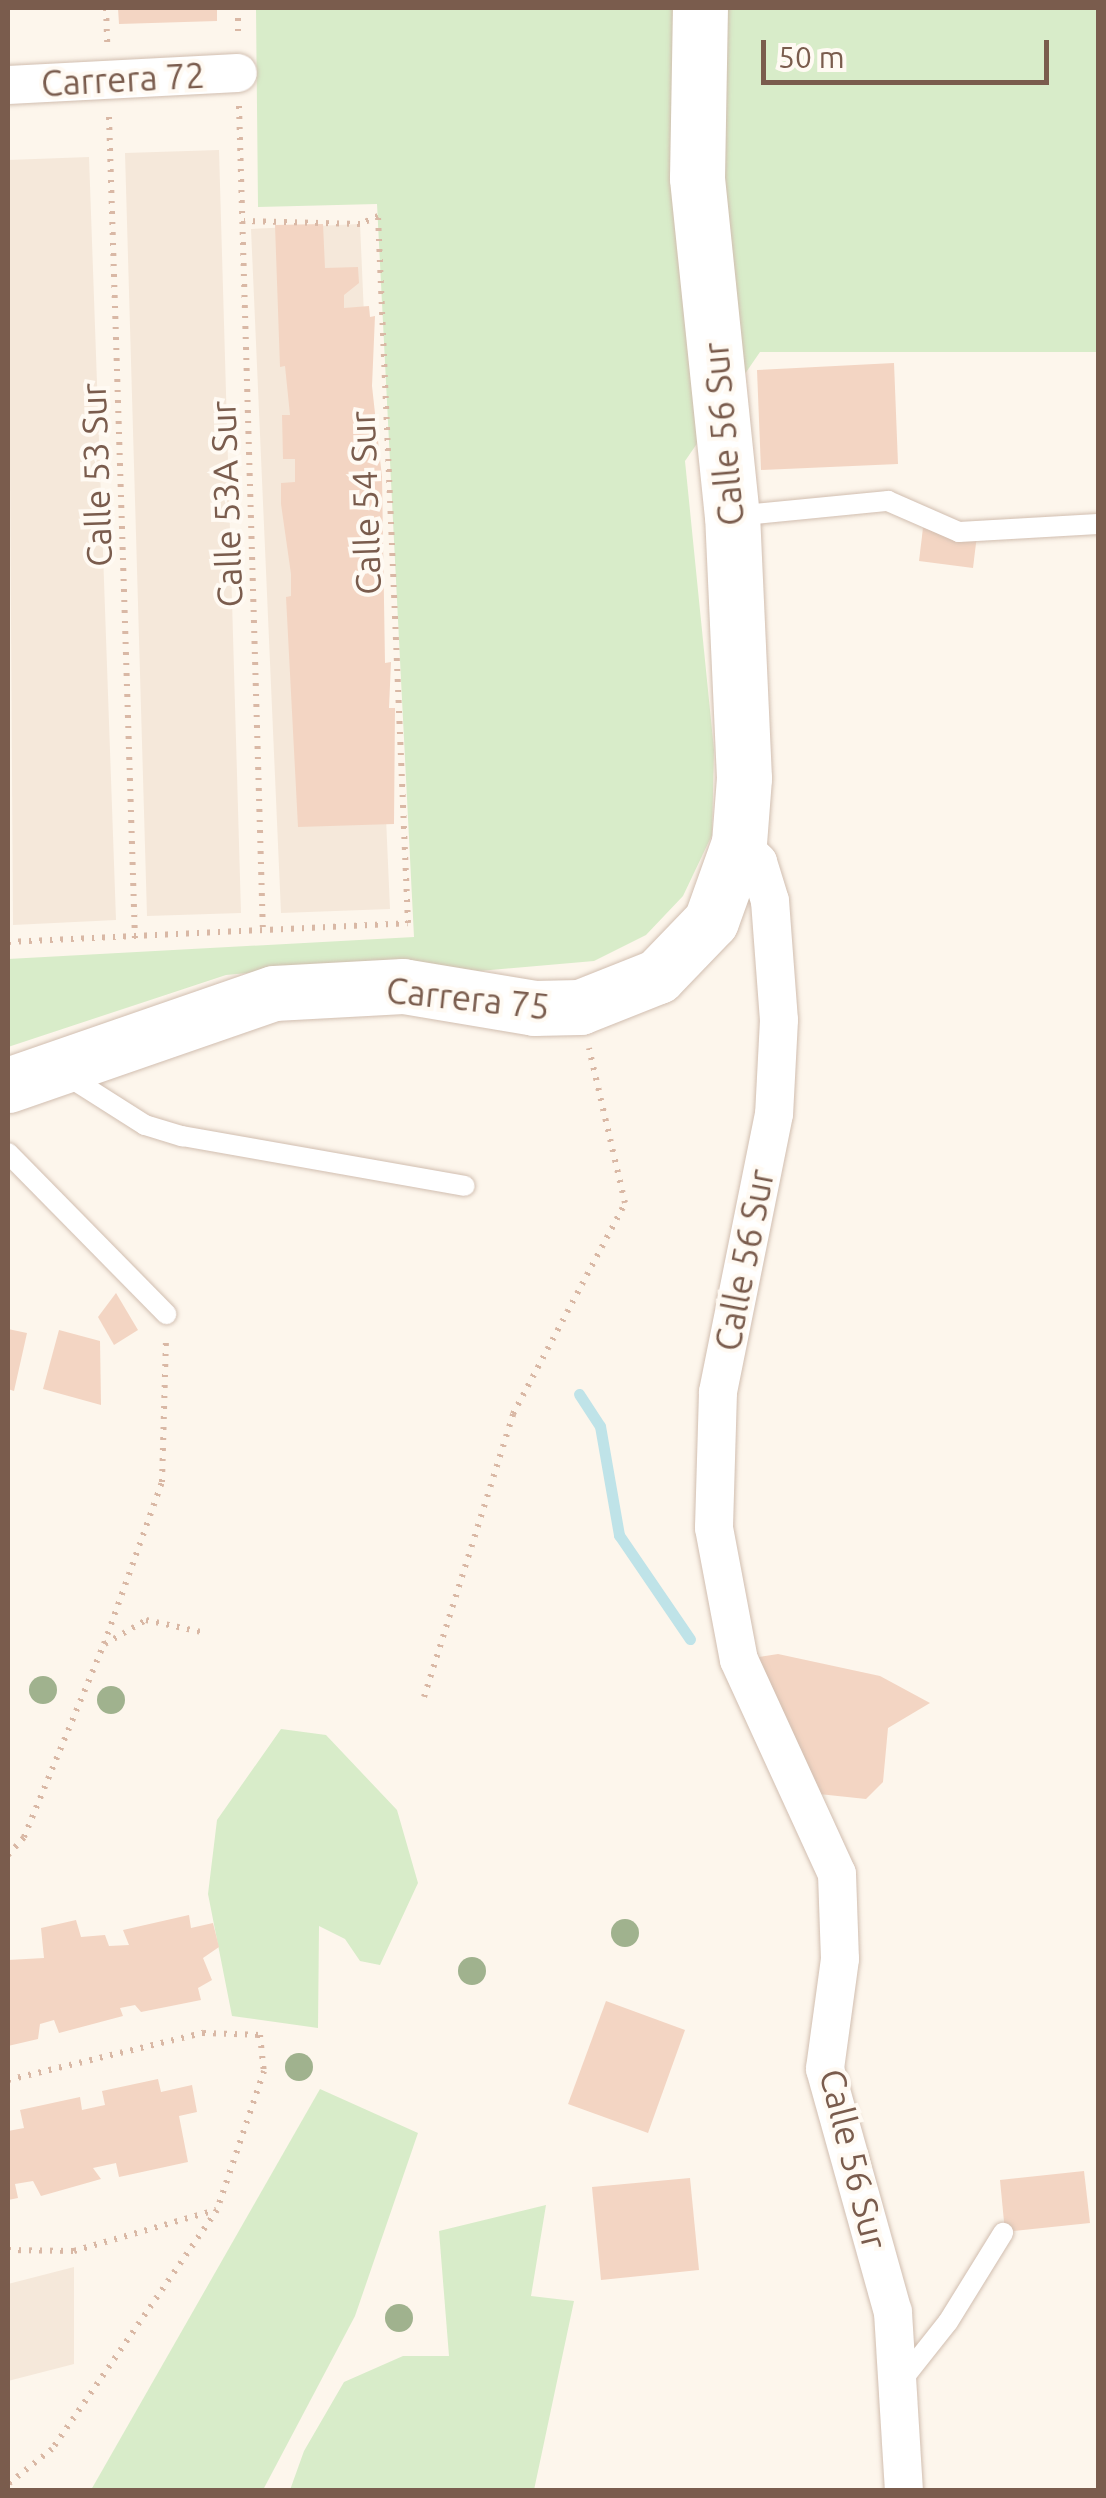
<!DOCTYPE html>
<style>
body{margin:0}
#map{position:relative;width:1106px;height:2498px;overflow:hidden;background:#fdf6ec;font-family:Ubuntu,sans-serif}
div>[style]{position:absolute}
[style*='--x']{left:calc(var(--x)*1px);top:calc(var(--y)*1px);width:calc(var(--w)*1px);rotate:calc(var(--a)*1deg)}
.residential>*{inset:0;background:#f5e8da}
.green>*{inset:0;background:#d8ecc9}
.stream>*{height:11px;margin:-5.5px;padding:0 5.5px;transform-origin:5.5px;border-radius:5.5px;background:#bfe3e8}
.building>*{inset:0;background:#f3d5c3}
.path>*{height:6px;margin-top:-3px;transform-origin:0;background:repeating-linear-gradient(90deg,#d9b8a5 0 2.5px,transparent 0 10.5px)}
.roads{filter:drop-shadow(0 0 2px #d1beb0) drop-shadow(0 0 2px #d1beb0)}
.lane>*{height:20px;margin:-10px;padding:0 10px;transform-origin:10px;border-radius:10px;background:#fff}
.street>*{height:38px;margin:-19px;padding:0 19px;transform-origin:19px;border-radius:19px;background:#fff}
.secondary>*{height:55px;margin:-27.5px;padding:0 27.5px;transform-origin:27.5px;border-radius:27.5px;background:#fff}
.trees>*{width:28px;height:28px;margin:-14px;border-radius:50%;background:#a0b28e}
span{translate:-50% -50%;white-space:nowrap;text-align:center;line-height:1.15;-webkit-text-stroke:8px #fffaf3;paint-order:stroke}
.street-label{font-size:35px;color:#7a5c4d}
.frame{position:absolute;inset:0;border:10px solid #7a5c4d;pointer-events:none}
.scale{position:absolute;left:761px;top:40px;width:288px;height:45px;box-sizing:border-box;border:5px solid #7a5c4d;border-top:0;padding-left:12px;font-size:30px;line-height:35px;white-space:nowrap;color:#7a5c4d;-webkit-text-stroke:8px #fffaf3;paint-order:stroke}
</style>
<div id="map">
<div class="residential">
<div style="clip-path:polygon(219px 150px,241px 913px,147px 916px,125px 153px)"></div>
<div style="clip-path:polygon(89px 157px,116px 920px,13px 925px,8px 160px)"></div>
<div style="clip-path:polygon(360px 224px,390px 909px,281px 913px,251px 229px)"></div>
<div style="clip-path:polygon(74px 2267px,74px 2364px,8px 2381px,8px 2284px)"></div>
</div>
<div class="green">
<div style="clip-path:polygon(256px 8px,1098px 8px,1098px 352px,760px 352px,685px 461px,714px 750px,712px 835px,683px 896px,646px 935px,594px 961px,479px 971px,396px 960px,226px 975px,8px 1047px,8px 959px,414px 937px,377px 204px,258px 207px)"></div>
<div style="clip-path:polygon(281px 1729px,326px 1735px,397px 1810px,418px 1883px,380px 1965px,360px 1961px,345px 1939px,319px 1926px,318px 2028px,232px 2016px,208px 1894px,217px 1820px)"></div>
<div style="clip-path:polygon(320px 2089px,418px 2133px,355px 2316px,263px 2490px,91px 2490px)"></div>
<div style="clip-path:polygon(546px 2205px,531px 2296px,574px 2301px,534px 2490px,290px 2490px,304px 2451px,344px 2382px,403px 2356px,449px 2356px,439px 2231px)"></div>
</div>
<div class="stream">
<div style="--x:579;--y:1394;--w:38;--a:57"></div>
<div style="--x:600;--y:1426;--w:111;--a:80.1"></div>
<div style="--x:619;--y:1535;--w:126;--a:55.7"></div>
</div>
<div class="building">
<div style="clip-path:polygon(118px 8px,217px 8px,217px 21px,119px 24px)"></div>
<div style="clip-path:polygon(323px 224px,325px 268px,358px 267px,359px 283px,344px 295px,344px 308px,369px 306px,370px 317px,375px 316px,372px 386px,382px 477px,385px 663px,391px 662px,389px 708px,395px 708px,394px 824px,298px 827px,286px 597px,291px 596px,291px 574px,281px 504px,281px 483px,295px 482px,295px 459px,283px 459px,282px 415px,290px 415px,285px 366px,280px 367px,275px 225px)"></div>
<div style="clip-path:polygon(894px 363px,898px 464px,761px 470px,757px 370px)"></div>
<div style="clip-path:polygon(923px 528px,977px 535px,973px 568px,919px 561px)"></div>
<div style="clip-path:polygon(116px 1293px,138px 1330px,114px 1345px,98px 1317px)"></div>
<div style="clip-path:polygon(8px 1329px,27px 1333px,14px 1391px,8px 1389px)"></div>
<div style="clip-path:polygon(59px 1330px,100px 1341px,101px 1405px,43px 1389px)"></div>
<div style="clip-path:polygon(778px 1654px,880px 1676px,930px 1703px,888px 1728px,883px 1782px,866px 1799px,800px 1792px,739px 1660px)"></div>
<div style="clip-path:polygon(189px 1915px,191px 1928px,213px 1923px,219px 1947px,203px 1958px,212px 1980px,198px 1988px,201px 2000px,141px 2012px,135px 2005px,120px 2008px,123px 2016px,59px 2033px,54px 2020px,40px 2024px,38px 2039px,8px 2046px,8px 1960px,44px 1958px,41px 1928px,76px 1920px,81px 1937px,105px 1935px,109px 1946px,129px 1945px,123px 1930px)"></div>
<div style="clip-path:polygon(606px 2001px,685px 2030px,648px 2133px,568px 2104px)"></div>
<div style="clip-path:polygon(158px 2079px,161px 2092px,192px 2085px,197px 2112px,179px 2116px,188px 2162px,119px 2177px,116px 2163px,93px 2168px,101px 2179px,41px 2196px,33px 2181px,15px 2184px,18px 2198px,8px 2200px,8px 2131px,24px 2128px,20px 2110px,80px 2097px,82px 2110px,105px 2105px,102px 2091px)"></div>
<div style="clip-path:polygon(1084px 2171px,1090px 2223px,1005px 2232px,1000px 2180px)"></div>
<div style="clip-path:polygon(690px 2178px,699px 2270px,601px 2280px,592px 2187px)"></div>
</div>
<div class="path">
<div style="--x:106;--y:8;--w:37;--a:88"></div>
<div style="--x:238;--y:8;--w:31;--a:90"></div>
<div style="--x:239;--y:106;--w:829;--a:88.34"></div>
<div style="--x:109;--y:117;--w:823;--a:88.19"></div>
<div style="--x:8;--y:942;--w:400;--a:-2.7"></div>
<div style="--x:408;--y:923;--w:708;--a:-92.43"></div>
<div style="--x:378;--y:216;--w:20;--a:156"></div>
<div style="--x:360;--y:224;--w:116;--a:-178.5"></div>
<div style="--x:105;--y:1644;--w:48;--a:-30.3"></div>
<div style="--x:146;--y:1620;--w:56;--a:12.3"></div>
<div style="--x:424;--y:1697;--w:297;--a:-72.5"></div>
<div style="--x:513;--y:1414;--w:239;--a:-62"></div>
<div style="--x:625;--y:1203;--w:159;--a:-103.1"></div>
<div style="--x:8;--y:1855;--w:24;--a:-48"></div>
<div style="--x:24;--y:1837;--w:209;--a:-67.5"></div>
<div style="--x:104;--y:1644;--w:172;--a:-70.3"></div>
<div style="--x:162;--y:1482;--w:142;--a:-88.4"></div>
<div style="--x:8;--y:2080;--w:201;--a:-13.6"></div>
<div style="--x:203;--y:2033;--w:57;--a:2"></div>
<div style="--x:260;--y:2035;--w:36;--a:84"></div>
<div style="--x:264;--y:2071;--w:147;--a:108.7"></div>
<div style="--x:217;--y:2210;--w:290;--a:124.6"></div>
<div style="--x:52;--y:2449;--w:56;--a:141.5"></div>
<div style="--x:8;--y:2250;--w:66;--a:0.9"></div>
<div style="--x:74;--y:2251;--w:148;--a:-16.1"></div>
</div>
<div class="roads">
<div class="lane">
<div style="--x:734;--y:516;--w:155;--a:-5.6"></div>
<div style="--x:888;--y:501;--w:77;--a:23.6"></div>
<div style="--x:959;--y:532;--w:139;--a:-3.3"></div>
<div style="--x:63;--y:1073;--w:97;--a:32.4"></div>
<div style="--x:145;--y:1125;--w:39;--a:17"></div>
<div style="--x:182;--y:1136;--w:287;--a:10"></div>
<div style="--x:8;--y:1153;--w:226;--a:45.5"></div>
<div style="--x:898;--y:2385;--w:80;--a:-51.6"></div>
<div style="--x:948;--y:2322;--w:105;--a:-58.3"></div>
</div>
<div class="street">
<div style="--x:8;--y:85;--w:230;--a:-3"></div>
<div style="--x:739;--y:843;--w:27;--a:45"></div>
<div style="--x:758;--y:862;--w:41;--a:72.9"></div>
<div style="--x:770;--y:901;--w:119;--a:85.7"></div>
<div style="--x:779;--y:1020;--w:94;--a:93"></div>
<div style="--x:774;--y:1114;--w:284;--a:101.4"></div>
<div style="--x:718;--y:1392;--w:136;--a:91.7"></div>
<div style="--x:714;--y:1528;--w:134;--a:79.3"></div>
<div style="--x:739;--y:1660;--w:235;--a:65.4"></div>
<div style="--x:837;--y:1874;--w:85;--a:88"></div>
<div style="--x:840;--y:1959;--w:111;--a:97.8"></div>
<div style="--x:825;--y:2069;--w:252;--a:74.4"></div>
<div style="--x:893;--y:2312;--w:178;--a:86.5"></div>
</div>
<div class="secondary">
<div style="--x:8;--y:1085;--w:281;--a:-19.1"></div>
<div style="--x:274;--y:993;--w:129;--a:-3.1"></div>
<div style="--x:403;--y:986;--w:133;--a:9.5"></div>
<div style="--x:534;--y:1008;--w:46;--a:-1.2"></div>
<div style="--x:580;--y:1007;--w:84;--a:-21.7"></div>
<div style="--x:658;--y:976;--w:76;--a:-46.1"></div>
<div style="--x:711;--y:921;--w:83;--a:-70.3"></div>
<div style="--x:739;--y:843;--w:65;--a:-85.6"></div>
<div style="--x:744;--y:778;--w:261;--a:-92.6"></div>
<div style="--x:732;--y:517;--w:341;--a:-95.9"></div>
<div style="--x:697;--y:178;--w:170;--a:-89"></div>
</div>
</div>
<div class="trees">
<div style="left:43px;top:1690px"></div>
<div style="left:111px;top:1700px"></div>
<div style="left:625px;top:1933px"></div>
<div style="left:472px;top:1971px"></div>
<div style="left:299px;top:2067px"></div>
<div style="left:399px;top:2318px"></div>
</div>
<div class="street-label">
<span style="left:123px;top:79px;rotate:-3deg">Carrera 72</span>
<span style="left:723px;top:434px;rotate:-95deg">Calle 56 Sur</span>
<span style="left:96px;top:475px;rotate:-92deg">Calle 53 Sur</span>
<span style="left:365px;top:503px;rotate:-92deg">Calle 54 Sur</span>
<span style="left:226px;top:504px;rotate:-92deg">Calle 53A Sur</span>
<span style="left:468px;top:998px;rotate:6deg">Carrera 75</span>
<span style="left:744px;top:1260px;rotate:-79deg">Calle 56 Sur</span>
<span style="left:854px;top:2159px;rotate:76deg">Calle 56 Sur</span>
</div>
<div class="frame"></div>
<div class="scale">50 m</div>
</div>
